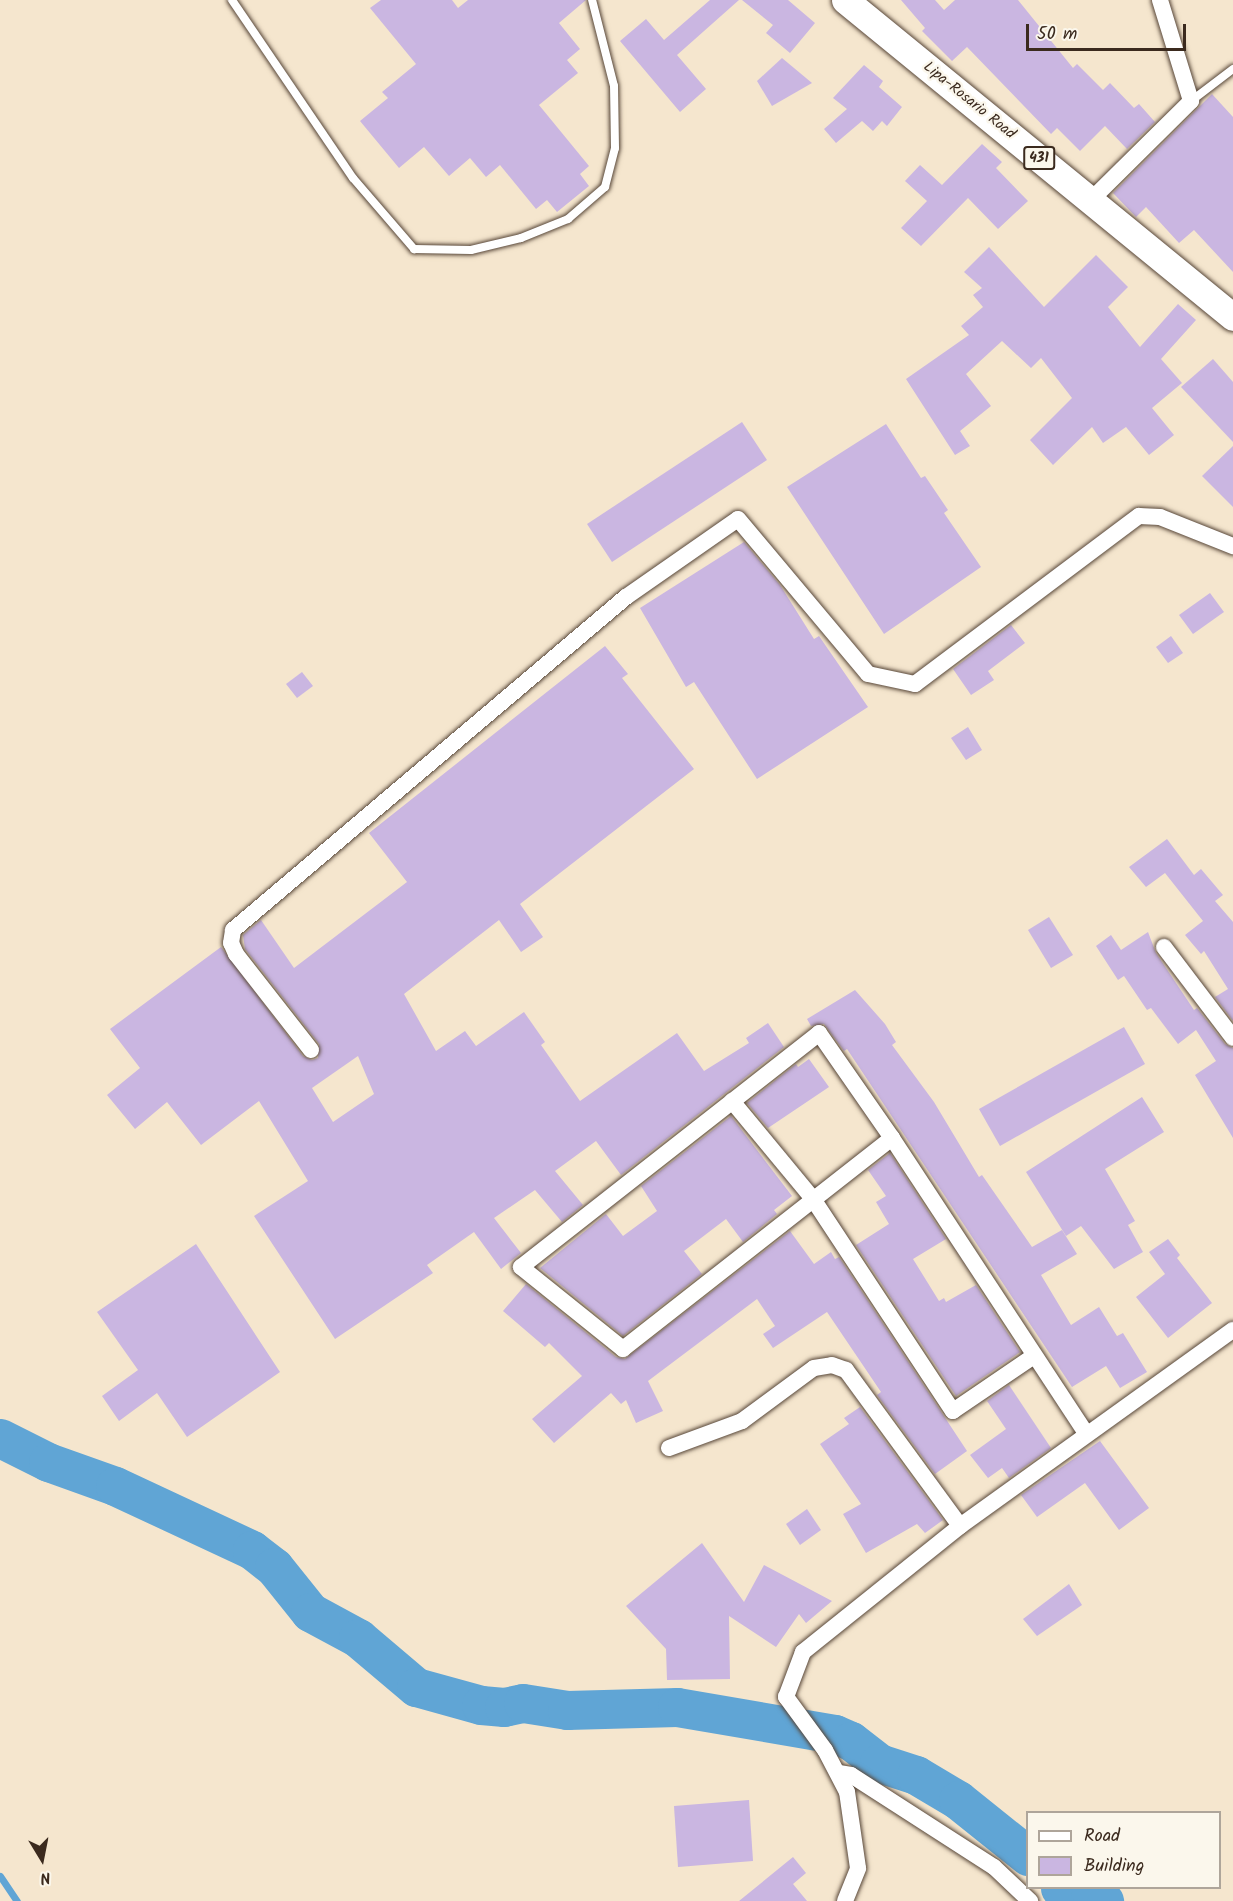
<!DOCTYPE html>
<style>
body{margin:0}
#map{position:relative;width:1233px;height:1901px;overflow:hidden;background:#f5e6ce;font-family:Kalam,sans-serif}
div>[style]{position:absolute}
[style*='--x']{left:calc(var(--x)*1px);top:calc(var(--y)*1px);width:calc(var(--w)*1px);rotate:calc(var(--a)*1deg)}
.stream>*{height:7px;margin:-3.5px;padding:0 3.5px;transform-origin:3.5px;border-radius:3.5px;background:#60a5d5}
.river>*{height:39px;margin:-19.5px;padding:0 19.5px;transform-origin:19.5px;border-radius:19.5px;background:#60a5d5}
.building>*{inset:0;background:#cab6e1}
.roads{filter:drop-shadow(0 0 2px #574638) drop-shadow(0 0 2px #574638)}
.service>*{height:8px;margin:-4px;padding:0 4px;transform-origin:4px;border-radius:4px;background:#fff}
.minor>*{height:16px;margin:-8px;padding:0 8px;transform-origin:8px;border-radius:8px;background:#fff}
.primary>*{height:27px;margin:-13.5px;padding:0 13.5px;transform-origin:13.5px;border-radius:13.5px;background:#fff}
span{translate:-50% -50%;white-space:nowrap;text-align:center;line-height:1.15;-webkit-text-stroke:5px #fbf7ec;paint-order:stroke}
.shield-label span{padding:2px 4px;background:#fbf7ec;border:2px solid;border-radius:4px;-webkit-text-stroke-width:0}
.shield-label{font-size:14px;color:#3b2a1e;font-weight:700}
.street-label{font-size:15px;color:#3b2a1e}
.legend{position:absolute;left:1026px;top:1811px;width:195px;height:78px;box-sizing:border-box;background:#fbf7ec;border:2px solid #aea59a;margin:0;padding:8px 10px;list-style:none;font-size:18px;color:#3b2a1e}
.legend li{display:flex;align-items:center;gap:12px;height:30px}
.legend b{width:30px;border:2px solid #aea59a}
.north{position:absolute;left:12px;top:1829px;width:60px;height:60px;-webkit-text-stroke:4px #fbf7ec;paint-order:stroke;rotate:170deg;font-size:16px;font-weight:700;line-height:24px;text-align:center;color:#3b2a1e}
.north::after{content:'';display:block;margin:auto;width:21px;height:27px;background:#3b2a1e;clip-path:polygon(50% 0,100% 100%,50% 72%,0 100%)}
.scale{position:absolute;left:1026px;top:24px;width:160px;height:27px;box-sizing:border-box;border:3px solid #3b2a1e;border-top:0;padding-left:8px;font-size:18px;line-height:21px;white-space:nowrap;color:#3b2a1e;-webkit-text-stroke:4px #fbf7ec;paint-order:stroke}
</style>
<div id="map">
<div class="stream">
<div style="--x:0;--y:1876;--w:30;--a:56"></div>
</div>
<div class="river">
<div style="--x:0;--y:1438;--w:54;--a:26.6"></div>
<div style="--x:48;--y:1462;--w:71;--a:19.7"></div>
<div style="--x:115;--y:1486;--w:151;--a:25"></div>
<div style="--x:252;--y:1550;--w:28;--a:38"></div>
<div style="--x:274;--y:1567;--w:58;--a:51.3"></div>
<div style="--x:310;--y:1612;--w:55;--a:28.4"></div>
<div style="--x:358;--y:1638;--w:76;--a:40.2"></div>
<div style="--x:416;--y:1687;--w:67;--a:15.5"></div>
<div style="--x:481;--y:1705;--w:23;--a:5"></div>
<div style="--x:504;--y:1707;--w:19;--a:-12"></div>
<div style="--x:523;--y:1703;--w:45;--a:9"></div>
<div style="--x:567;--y:1710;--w:110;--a:-1.6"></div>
<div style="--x:677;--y:1707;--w:160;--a:9.7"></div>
<div style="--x:835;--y:1734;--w:17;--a:24"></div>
<div style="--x:851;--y:1741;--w:36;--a:38"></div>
<div style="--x:879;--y:1763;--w:39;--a:18"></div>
<div style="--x:916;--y:1775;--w:49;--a:30.8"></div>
<div style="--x:958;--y:1800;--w:90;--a:38.7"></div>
<div style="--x:1060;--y:1888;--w:30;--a:4"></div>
<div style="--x:1090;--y:1890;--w:18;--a:38"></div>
</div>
<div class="building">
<div style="clip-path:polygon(381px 0,452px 0,458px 8px,468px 0,586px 0,559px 23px,580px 49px,567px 60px,578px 73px,539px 105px,589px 166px,580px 174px,589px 186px,557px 212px,547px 200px,536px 209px,500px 165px,486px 177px,470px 158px,449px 176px,424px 147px,399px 168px,360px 121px,388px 98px,382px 92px,416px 64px,370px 8px)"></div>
<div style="clip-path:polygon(710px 0,739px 0,677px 55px,706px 89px,680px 112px,620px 41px,646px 19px,664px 40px)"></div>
<div style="clip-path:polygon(742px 0,788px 0,815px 23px,790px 53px,766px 33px,773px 25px)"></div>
<div style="clip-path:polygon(901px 0,935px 0,944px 10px,955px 0,1018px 0,1073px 68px,1077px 64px,1103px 90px,1110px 83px,1134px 108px,1139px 104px,1155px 122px,1127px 149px,1105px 126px,1080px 151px,1057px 128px,1051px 134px,967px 47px,952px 61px,922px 31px,925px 28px)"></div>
<div style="clip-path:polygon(782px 58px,812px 83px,772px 106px,757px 81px)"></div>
<div style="clip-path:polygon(864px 65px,883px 81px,879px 87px,902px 107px,887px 126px,882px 121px,873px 131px,862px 121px,836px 143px,824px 129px,847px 109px,833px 98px)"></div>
<div style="clip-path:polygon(1212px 94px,1233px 117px,1233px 272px,1194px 230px,1179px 243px,1146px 207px,1136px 217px,1113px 193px)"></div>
<div style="clip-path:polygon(982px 144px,1002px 162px,996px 168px,1028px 201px,998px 229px,968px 198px,921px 246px,901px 228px,927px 201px,905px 181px,920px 165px,942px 185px)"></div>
<div style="clip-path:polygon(989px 247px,1044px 307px,1096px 255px,1128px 287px,1108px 307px,1140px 347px,1178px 304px,1196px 320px,1161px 359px,1182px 383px,1152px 408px,1174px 435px,1149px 455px,1126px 427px,1103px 443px,1092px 427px,1053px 465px,1030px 440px,1072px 398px,1041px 358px,1031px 368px,1002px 341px,966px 374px,991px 406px,960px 431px,970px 446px,955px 455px,906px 379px,969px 335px,961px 326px,983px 307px,973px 295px,982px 288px,964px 272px)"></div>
<div style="clip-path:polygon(1213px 359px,1233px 382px,1233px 442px,1181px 387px)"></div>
<div style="clip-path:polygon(742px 422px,767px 460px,612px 562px,587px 524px)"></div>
<div style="clip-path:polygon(886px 424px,921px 478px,925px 476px,948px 510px,944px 513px,981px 567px,884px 634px,787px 487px)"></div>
<div style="clip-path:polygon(1233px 446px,1233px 507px,1202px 476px)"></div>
<div style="clip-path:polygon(744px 542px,780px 585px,814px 639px,819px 636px,868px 707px,757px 779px,694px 682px,686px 687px,640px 608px)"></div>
<div style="clip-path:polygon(1210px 593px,1224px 612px,1193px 634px,1179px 615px)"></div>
<div style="clip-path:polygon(1011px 625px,1025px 643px,988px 671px,994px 680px,971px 695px,953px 669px)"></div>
<div style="clip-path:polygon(1171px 636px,1183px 653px,1168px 663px,1156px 647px)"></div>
<div style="clip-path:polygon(evenodd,605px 646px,628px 674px,622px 678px,694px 769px,520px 904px,543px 937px,521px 952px,499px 920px,404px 994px,436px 1051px,465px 1031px,476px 1046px,524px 1012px,545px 1042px,541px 1045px,580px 1101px,677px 1033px,704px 1071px,749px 1043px,746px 1038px,768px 1023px,784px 1047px,621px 1175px,596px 1141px,555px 1171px,583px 1205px,562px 1222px,535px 1190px,494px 1218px,521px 1253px,501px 1269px,474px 1232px,427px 1265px,433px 1273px,335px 1339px,254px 1216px,308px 1181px,259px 1101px,201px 1145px,167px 1102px,135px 1129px,107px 1095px,140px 1068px,110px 1029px,221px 947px,303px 1056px,312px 1060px,318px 1058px,319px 1044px,245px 949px,243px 935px,261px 920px,294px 968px,407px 882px,369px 833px,605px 646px,358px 1056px,374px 1094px,333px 1122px,312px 1088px,358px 1056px)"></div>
<div style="clip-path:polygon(302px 672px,313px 686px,297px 698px,286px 684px)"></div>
<div style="clip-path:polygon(968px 727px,982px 750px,966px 760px,951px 738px)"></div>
<div style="clip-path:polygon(1167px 839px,1194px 875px,1201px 869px,1223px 895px,1215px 901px,1233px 922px,1233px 1021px,1215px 997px,1228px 989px,1204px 951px,1201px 954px,1185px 935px,1203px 921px,1165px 873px,1146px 887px,1129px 867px)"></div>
<div style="clip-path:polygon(1049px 917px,1073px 955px,1051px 968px,1028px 930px)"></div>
<div style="clip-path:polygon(1148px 932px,1156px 953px,1194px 1010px,1197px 1008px,1225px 1044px,1233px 1048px,1233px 1138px,1195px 1075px,1216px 1061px,1196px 1030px,1178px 1044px,1151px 1008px,1147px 1010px,1124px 976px,1118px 980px,1096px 946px,1111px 935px,1121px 950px)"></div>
<div style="clip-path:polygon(855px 990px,885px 1024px,896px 1042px,892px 1045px,934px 1102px,979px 1177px,982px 1175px,1032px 1247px,1062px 1230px,1077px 1254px,1041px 1275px,1071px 1325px,1099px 1307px,1117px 1336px,1123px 1333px,1147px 1372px,1120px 1388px,1106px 1366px,1072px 1387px,847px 1049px,844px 1051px,824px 1024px,811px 1026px,807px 1019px)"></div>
<div style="clip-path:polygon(1124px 1027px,1145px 1064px,1000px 1146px,979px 1109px)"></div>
<div style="clip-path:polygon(809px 1059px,829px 1087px,768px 1128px,747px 1103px,796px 1064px,798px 1067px)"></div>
<div style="clip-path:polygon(1142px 1097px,1164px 1132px,1105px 1169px,1135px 1221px,1128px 1225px,1143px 1252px,1114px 1269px,1081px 1226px,1066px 1236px,1026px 1172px)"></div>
<div style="clip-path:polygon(731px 1116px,792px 1196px,774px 1210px,777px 1214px,743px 1242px,726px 1219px,684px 1251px,702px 1274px,623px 1336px,540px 1268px,606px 1214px,623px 1236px,657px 1211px,641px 1186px)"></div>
<div style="clip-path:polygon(890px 1153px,946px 1239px,913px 1259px,939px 1301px,944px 1298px,946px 1302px,976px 1285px,1020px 1352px,956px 1396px,856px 1245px,889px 1224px,876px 1202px,886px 1196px,868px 1170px)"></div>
<div style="clip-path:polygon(790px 1231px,814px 1264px,831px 1252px,835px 1259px,839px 1257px,967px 1451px,935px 1474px,877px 1395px,881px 1392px,827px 1312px,773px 1348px,763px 1334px,775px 1326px,757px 1299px,648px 1381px,663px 1411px,636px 1423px,626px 1400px,621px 1404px,611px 1393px,554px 1443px,532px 1419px,582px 1376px,549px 1343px,545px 1347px,503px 1311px,526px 1284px,616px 1357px,625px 1359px)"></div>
<div style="clip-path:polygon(1168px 1239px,1180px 1255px,1177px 1258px,1212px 1303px,1168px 1338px,1136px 1297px,1165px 1274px,1149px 1252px)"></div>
<div style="clip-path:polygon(196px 1244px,280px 1372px,187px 1437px,157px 1393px,119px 1421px,102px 1396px,138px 1370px,97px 1312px)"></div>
<div style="clip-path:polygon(1009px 1385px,1051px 1448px,1009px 1478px,1002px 1468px,988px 1478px,970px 1455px,1006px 1429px,987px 1401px)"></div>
<div style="clip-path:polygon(860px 1407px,943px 1520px,925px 1533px,917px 1524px,866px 1553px,843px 1514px,861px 1504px,820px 1444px,849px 1424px,844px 1418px)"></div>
<div style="clip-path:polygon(1100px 1441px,1149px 1508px,1119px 1530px,1085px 1483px,1037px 1517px,1021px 1495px)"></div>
<div style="clip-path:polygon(807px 1509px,821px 1530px,800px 1545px,786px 1524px)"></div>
<div style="clip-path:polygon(702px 1543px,744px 1602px,764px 1565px,832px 1601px,806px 1623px,799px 1614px,776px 1647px,729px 1616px,730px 1679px,667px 1680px,666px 1649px,626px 1606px)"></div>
<div style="clip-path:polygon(1069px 1584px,1082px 1605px,1037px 1636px,1023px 1619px)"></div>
<div style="clip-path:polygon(749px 1800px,753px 1861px,678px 1867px,674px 1806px)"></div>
<div style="clip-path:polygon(793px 1857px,806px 1873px,793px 1884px,807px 1901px,739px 1901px)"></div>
</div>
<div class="roads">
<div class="service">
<div style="--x:232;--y:0;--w:215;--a:55.8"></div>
<div style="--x:353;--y:178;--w:94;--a:49.3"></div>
<div style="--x:414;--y:249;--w:57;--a:1"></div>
<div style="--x:471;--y:250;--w:51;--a:-13.5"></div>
<div style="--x:521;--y:238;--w:51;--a:-22"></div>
<div style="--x:568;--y:219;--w:49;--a:-40.9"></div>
<div style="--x:605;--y:187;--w:40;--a:-75.6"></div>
<div style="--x:615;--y:148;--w:62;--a:-90.9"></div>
<div style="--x:614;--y:86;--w:89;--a:-104.3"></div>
<div style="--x:1191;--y:101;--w:53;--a:-37.3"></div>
</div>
<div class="minor">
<div style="--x:1091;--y:200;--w:141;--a:-44.7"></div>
<div style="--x:1191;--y:101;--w:106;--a:-107.1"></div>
<div style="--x:1164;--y:947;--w:114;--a:52.8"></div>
<div style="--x:311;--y:1050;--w:122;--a:-128"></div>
<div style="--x:236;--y:954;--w:12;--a:-114"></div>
<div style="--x:231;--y:943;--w:13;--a:-81"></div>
<div style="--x:233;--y:930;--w:515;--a:-40.28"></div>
<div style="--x:626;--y:597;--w:136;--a:-34.9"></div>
<div style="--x:738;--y:519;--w:202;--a:50"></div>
<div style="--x:868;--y:674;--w:48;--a:12"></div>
<div style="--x:915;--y:684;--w:280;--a:-36.9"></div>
<div style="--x:1139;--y:516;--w:21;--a:3"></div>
<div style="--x:1160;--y:517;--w:79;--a:21.7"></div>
<div style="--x:732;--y:1101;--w:127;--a:50.4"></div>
<div style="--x:813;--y:1199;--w:254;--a:56.6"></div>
<div style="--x:953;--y:1411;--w:98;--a:-34.2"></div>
<div style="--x:892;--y:1138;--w:342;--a:141.9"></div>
<div style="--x:623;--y:1349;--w:131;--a:-141.2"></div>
<div style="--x:521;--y:1267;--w:379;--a:-38.1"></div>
<div style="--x:819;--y:1033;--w:128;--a:55.2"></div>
<div style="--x:892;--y:1138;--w:353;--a:56.7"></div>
<div style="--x:669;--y:1448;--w:78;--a:-20.3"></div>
<div style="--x:742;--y:1421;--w:89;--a:-36.4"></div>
<div style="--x:814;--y:1368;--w:18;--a:-9"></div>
<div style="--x:832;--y:1365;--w:15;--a:20"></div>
<div style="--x:846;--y:1370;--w:193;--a:53.8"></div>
<div style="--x:839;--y:1773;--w:12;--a:9"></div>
<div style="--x:851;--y:1775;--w:170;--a:32.8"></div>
<div style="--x:994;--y:1867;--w:50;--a:43.4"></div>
<div style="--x:845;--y:1901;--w:35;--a:-68"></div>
<div style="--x:858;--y:1868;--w:77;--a:-98.2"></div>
<div style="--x:847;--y:1792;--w:47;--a:-117.6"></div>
<div style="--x:825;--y:1750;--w:66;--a:-126.3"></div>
<div style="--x:786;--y:1697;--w:48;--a:-69.3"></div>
<div style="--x:803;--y:1652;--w:201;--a:-38.7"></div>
<div style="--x:960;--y:1526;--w:336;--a:-35.7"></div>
</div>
<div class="primary">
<div style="--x:845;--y:0;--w:501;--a:39.25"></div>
</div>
</div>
<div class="shield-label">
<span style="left:1039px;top:158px">431</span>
</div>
<div class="street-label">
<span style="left:969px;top:101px;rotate:39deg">Lipa-Rosario Road</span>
</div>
<ul class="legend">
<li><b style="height:8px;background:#fff"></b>Road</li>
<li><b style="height:16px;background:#cab6e1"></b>Building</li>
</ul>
<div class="north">N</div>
<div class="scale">50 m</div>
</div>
